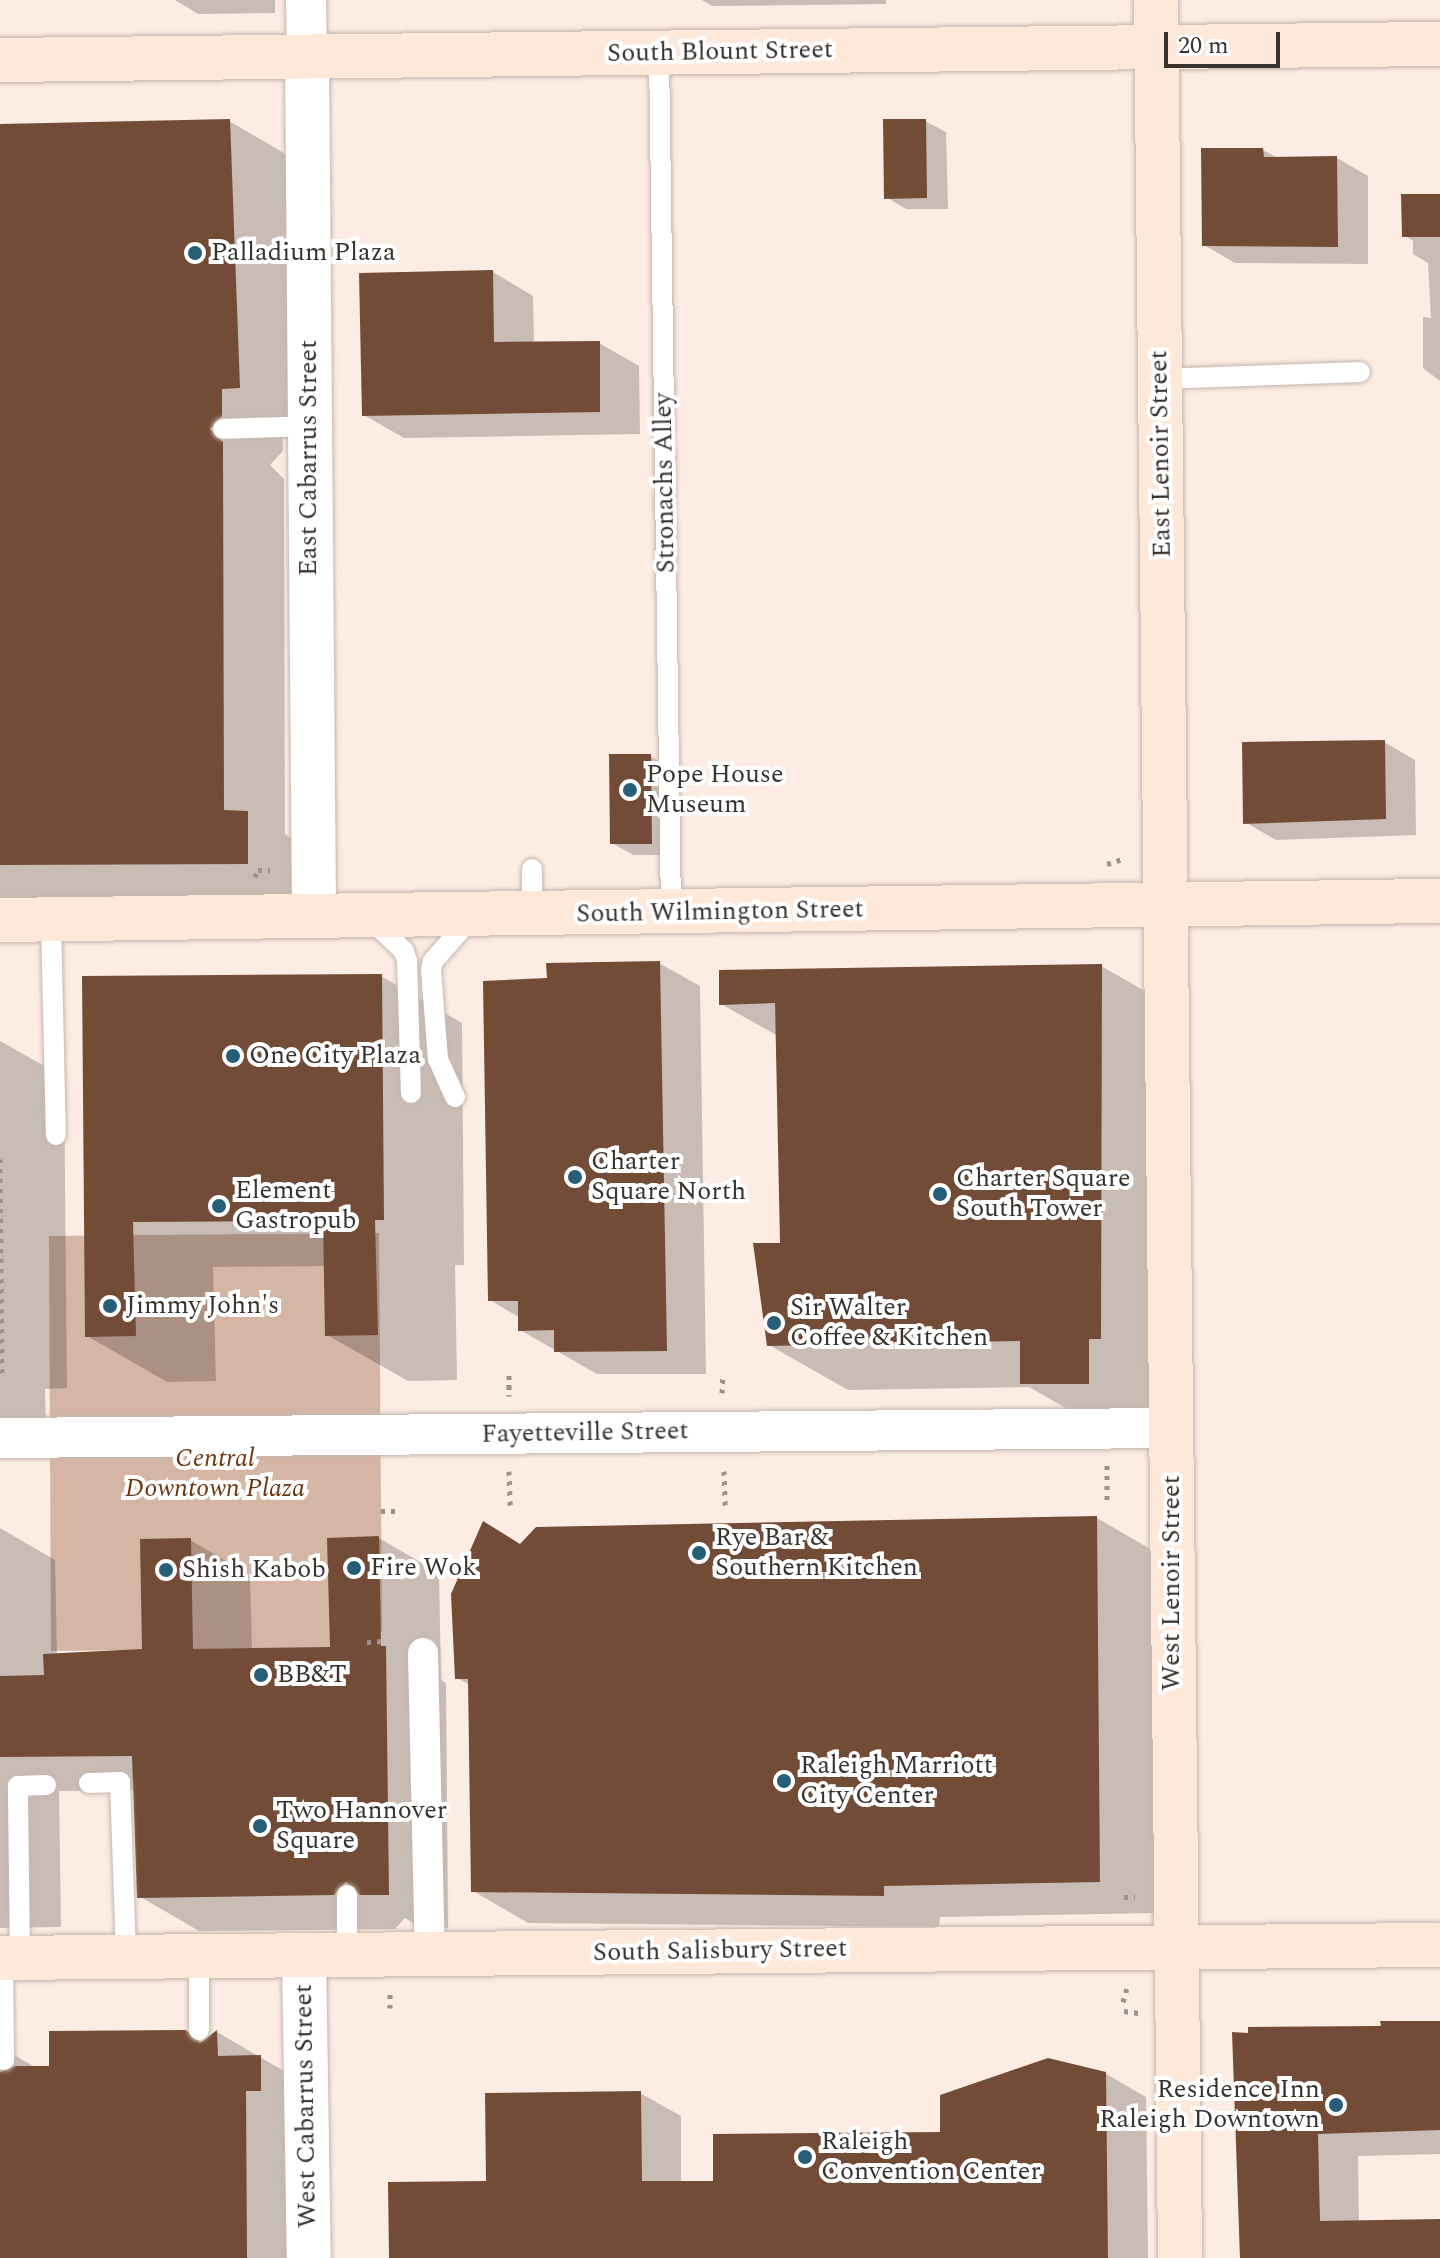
<!DOCTYPE html>
<style>
body{margin:0}
#map{position:relative;width:1440px;height:2258px;overflow:hidden;background:#fcece3;font-family:Spectral,serif}
div>[style]{position:absolute}
[style*='--x']{left:calc(var(--x)*1px);top:calc(var(--y)*1px);width:calc(var(--w)*1px);rotate:calc(var(--a)*1deg)}
.green>*{inset:0;background:#d5b6a4}
.shadow>*{inset:0;background:#0003}
.building>*{inset:0;background:#724c36}
.path>*{height:5px;margin-top:-2.5px;transform-origin:0;background:repeating-linear-gradient(90deg,#9c918b 0 4px,transparent 0 10px)}
.roads{filter:drop-shadow(0 0 2px #c5b6ad) drop-shadow(0 0 2px #c5b6ad)}
.service>*{height:20px;margin:-10px;padding:0 10px;transform-origin:10px;border-radius:10px;background:#fff}
.pedestrian>*{height:30px;margin:-15px;padding:0 15px;transform-origin:15px;border-radius:15px;background:#fff}
.minor>*{height:40px;margin:-20px;padding:0 20px;transform-origin:20px;border-radius:20px;background:#fff}
.tertiary>*{height:44px;margin:-22px;padding:0 22px;transform-origin:22px;border-radius:22px;background:#fff}
.secondary>*{height:44px;margin:-22px;padding:0 22px;transform-origin:22px;border-radius:22px;background:#fee8da}
.dots>*{width:22px;height:22px;translate:-50% -50%;box-sizing:border-box;border:4px solid #fff;border-radius:50%}
span{translate:-50% -50%;white-space:nowrap;text-align:center;line-height:1.15;-webkit-text-stroke:8px #fff;paint-order:stroke}
.street-label{font-size:26px;color:#393330}
.poi-label{font-size:26px;color:#393330}
.left{translate:0 -50%;text-align:left}
.right{translate:-100% -50%;text-align:right}
.park-label{font-size:26px;color:#6c360f;font-style:italic}
.scale{position:absolute;left:1164px;top:32px;width:116px;height:36px;box-sizing:border-box;border:4px solid #393330;border-top:0;padding-left:10px;font-size:24px;line-height:28px;white-space:nowrap;color:#393330;-webkit-text-stroke:6px #fff;paint-order:stroke}
</style>
<div id="map">
<div class="green">
<div style="clip-path:polygon(379px 1233px,382px 1632px,367px 1633px,367px 1647px,51px 1651px,49px 1236px)"></div>
</div>
<div class="shadow">
<div style="clip-path:polygon(175px 0,275px 0,275px 13px,198px 14px)"></div>
<div style="clip-path:polygon(702px 0,886px 0,886px 4px,712px 6px)"></div>
<div style="clip-path:polygon(229px 121px,291px 157px,301px 423px,282px 424px,283px 451px,270px 465px,284px 479px,285px 834px,308px 848px,308px 898px,0 900px,0 125px)"></div>
<div style="clip-path:polygon(925px 121px,946px 132px,948px 209px,906px 209px,886px 197px)"></div>
<div style="clip-path:polygon(1263px 150px,1278px 158px,1337px 158px,1368px 176px,1368px 264px,1235px 263px,1204px 245px)"></div>
<div style="clip-path:polygon(1440px 196px,1440px 381px,1423px 368px,1423px 317px,1431px 318px,1428px 263px,1413px 254px,1413px 241px,1404px 235px)"></div>
<div style="clip-path:polygon(493px 272px,533px 296px,534px 344px,599px 343px,639px 366px,640px 434px,404px 438px,364px 415px)"></div>
<div style="clip-path:polygon(1384px 742px,1415px 760px,1416px 835px,1276px 840px,1245px 822px)"></div>
<div style="clip-path:polygon(650px 756px,671px 768px,672px 855px,633px 855px,612px 843px)"></div>
<div style="clip-path:polygon(659px 963px,700px 986px,706px 1374px,597px 1374px,520px 1330px,520px 1318px,490px 1300px,549px 980px)"></div>
<div style="clip-path:polygon(1101px 966px,1180px 1011px,1167px 1428px,1101px 1428px,1029px 1387px,848px 1390px,769px 1345px,782px 1244px,778px 1036px,721px 1004px)"></div>
<div style="clip-path:polygon(381px 976px,462px 1023px,464px 1265px,455px 1265px,457px 1380px,408px 1381px,327px 1335px,326px 1266px,213px 1267px,216px 1381px,167px 1382px,87px 1336px,84px 978px)"></div>
<div style="clip-path:polygon(0 1041px,64px 1077px,67px 1388px,45px 1389px,46px 1432px,0 1432px)"></div>
<div style="clip-path:polygon(1097px 1518px,1152px 1550px,1155px 1913px,940px 1917px,939px 1927px,528px 1923px,473px 1891px,470px 1685px,457px 1678px,521px 1546px)"></div>
<div style="clip-path:polygon(0 1528px,55px 1560px,57px 1655px,144px 1651px,190px 1540px,250px 1575px,252px 1650px,332px 1649px,379px 1538px,439px 1573px,441px 1680px,446px 1683px,448px 1928px,422px 1928px,405px 1918px,395px 1929px,199px 1931px,139px 1896px,135px 1790px,59px 1791px,61px 1927px,0 1928px)"></div>
<div style="clip-path:polygon(1440px 2022px,1440px 2154px,1358px 2156px,1359px 2223px,1440px 2221px,1440px 2258px,1240px 2258px,1234px 2034px)"></div>
<div style="clip-path:polygon(185px 2032px,203px 2042px,217px 2032px,313px 2088px,298px 2258px,0 2258px,0 2047px,37px 2068px,51px 2068px)"></div>
<div style="clip-path:polygon(1106px 2074px,1146px 2097px,1148px 2258px,391px 2258px,488px 2183px,640px 2093px,681px 2116px,681px 2183px,715px 2182px,942px 2134px)"></div>
</div>
<div class="building">
<div style="clip-path:polygon(230px 119px,240px 388px,222px 389px,222px 416px,210px 429px,223px 442px,224px 810px,248px 811px,248px 864px,0 865px,0 124px)"></div>
<div style="clip-path:polygon(883px 119px,926px 119px,927px 198px,884px 199px)"></div>
<div style="clip-path:polygon(1201px 148px,1263px 148px,1264px 157px,1337px 156px,1338px 247px,1202px 246px)"></div>
<div style="clip-path:polygon(1401px 194px,1440px 194px,1440px 237px,1402px 237px)"></div>
<div style="clip-path:polygon(493px 270px,494px 342px,600px 341px,600px 412px,362px 416px,359px 273px)"></div>
<div style="clip-path:polygon(1385px 740px,1386px 819px,1243px 824px,1242px 742px)"></div>
<div style="clip-path:polygon(609px 754px,651px 754px,652px 844px,610px 844px)"></div>
<div style="clip-path:polygon(660px 961px,667px 1351px,554px 1352px,554px 1330px,518px 1331px,518px 1301px,488px 1301px,483px 981px,547px 978px,546px 963px)"></div>
<div style="clip-path:polygon(1102px 964px,1101px 1339px,1089px 1339px,1089px 1384px,1020px 1384px,1020px 1341px,767px 1346px,753px 1243px,780px 1243px,775px 1003px,719px 1005px,719px 970px)"></div>
<div style="clip-path:polygon(382px 974px,384px 1220px,375px 1220px,378px 1335px,325px 1336px,323px 1221px,133px 1222px,136px 1336px,85px 1337px,82px 976px)"></div>
<div style="clip-path:polygon(1097px 1516px,1100px 1882px,884px 1886px,884px 1896px,471px 1892px,468px 1679px,455px 1679px,451px 1594px,483px 1521px,520px 1544px,536px 1527px)"></div>
<div style="clip-path:polygon(379px 1536px,381px 1646px,386px 1646px,389px 1895px,360px 1895px,346px 1882px,334px 1895px,137px 1898px,132px 1756px,0 1757px,0 1676px,44px 1675px,43px 1654px,142px 1649px,140px 1539px,191px 1538px,193px 1649px,330px 1647px,327px 1538px)"></div>
<div style="clip-path:polygon(1380px 2021px,1440px 2021px,1440px 2130px,1318px 2134px,1320px 2221px,1440px 2219px,1440px 2258px,1240px 2258px,1232px 2032px,1248px 2033px,1248px 2027px,1381px 2026px)"></div>
<div style="clip-path:polygon(186px 2030px,200px 2043px,217px 2030px,218px 2056px,261px 2055px,261px 2091px,246px 2091px,247px 2258px,0 2258px,0 2072px,15px 2066px,49px 2066px,49px 2031px)"></div>
<div style="clip-path:polygon(1048px 2058px,1106px 2072px,1108px 2258px,389px 2258px,388px 2182px,486px 2181px,485px 2093px,641px 2091px,642px 2181px,713px 2181px,713px 2134px,940px 2132px,940px 2095px)"></div>
</div>
<div class="path">
<div style="--x:1107;--y:864;--w:19;--a:-18"></div>
<div style="--x:255;--y:877;--w:8;--a:-67"></div>
<div style="--x:258;--y:870;--w:12;--a:0"></div>
<div style="--x:0;--y:1159;--w:215;--a:89.5"></div>
<div style="--x:509;--y:1375;--w:21;--a:90"></div>
<div style="--x:722;--y:1393;--w:19;--a:-87"></div>
<div style="--x:1107;--y:1465;--w:39;--a:90"></div>
<div style="--x:509;--y:1471;--w:38;--a:88"></div>
<div style="--x:724;--y:1471;--w:37;--a:88"></div>
<div style="--x:381;--y:1511;--w:16;--a:0"></div>
<div style="--x:367;--y:1642;--w:18;--a:-3"></div>
<div style="--x:1124;--y:1897;--w:11;--a:0"></div>
<div style="--x:1123;--y:2002;--w:15;--a:-74"></div>
<div style="--x:390;--y:2008;--w:14;--a:-90"></div>
<div style="--x:1124;--y:2011;--w:15;--a:8"></div>
</div>
<div class="roads">
<div class="service">
<div style="--x:659;--y:53;--w:859;--a:89.2"></div>
<div style="--x:1160;--y:379;--w:200;--a:-2"></div>
<div style="--x:223;--y:429;--w:86;--a:-2"></div>
<div style="--x:532;--y:869;--w:45;--a:90"></div>
<div style="--x:51;--y:920;--w:215;--a:88.7"></div>
<div style="--x:371;--y:920;--w:45;--a:43.2"></div>
<div style="--x:404;--y:951;--w:10;--a:73"></div>
<div style="--x:407;--y:961;--w:132;--a:88.3"></div>
<div style="--x:455;--y:1097;--w:42;--a:-114.1"></div>
<div style="--x:438;--y:1059;--w:89;--a:-94.5"></div>
<div style="--x:431;--y:970;--w:9;--a:-77"></div>
<div style="--x:433;--y:961;--w:62;--a:-48.3"></div>
<div style="--x:89;--y:1783;--w:31;--a:-2"></div>
<div style="--x:120;--y:1782;--w:175;--a:88"></div>
<div style="--x:347;--y:1955;--w:60;--a:-90"></div>
<div style="--x:3;--y:1958;--w:102;--a:89.4"></div>
<div style="--x:20;--y:1958;--w:172;--a:-90.7"></div>
<div style="--x:18;--y:1786;--w:28;--a:-2"></div>
<div style="--x:199;--y:2030;--w:73;--a:-90"></div>
</div>
<div class="pedestrian">
<div style="--x:423;--y:1653;--w:302;--a:88.7"></div>
</div>
<div class="minor">
<div style="--x:306;--y:0;--w:57;--a:89"></div>
<div style="--x:0;--y:1438;--w:1171;--a:-0.49"></div>
</div>
<div class="tertiary">
<div style="--x:307;--y:57;--w:859;--a:89.53"></div>
<div style="--x:304;--y:1955;--w:303;--a:89.1"></div>
</div>
<div class="secondary">
<div style="--x:1156;--y:0;--w:2258;--a:89.39"></div>
<div style="--x:0;--y:60;--w:1440;--a:-0.64"></div>
<div style="--x:0;--y:920;--w:1440;--a:-0.76"></div>
<div style="--x:0;--y:1958;--w:1440;--a:-0.52"></div>
</div>
</div>
<div class="dots">
<div style="left:195px;top:253px;background:#265e78"></div>
<div style="left:630px;top:790px;background:#265e78"></div>
<div style="left:233px;top:1056px;background:#265e78"></div>
<div style="left:575px;top:1177px;background:#265e78"></div>
<div style="left:940px;top:1194px;background:#265e78"></div>
<div style="left:219px;top:1206px;background:#265e78"></div>
<div style="left:110px;top:1306px;background:#265e78"></div>
<div style="left:774px;top:1323px;background:#265e78"></div>
<div style="left:699px;top:1553px;background:#265e78"></div>
<div style="left:354px;top:1568px;background:#265e78"></div>
<div style="left:166px;top:1570px;background:#265e78"></div>
<div style="left:261px;top:1675px;background:#265e78"></div>
<div style="left:784px;top:1781px;background:#265e78"></div>
<div style="left:260px;top:1826px;background:#265e78"></div>
<div style="left:1336px;top:2105px;background:#265e78"></div>
<div style="left:805px;top:2157px;background:#265e78"></div>
</div>
<div class="street-label">
<span style="left:720px;top:52px;rotate:-1deg">South Blount Street</span>
<span style="left:1161px;top:454px;rotate:-91deg">East Lenoir Street</span>
<span style="left:309px;top:458px;rotate:-90deg">East Cabarrus Street</span>
<span style="left:665px;top:483px;rotate:-91deg">Stronachs Alley</span>
<span style="left:720px;top:912px;rotate:-1deg">South Wilmington Street</span>
<span style="left:585px;top:1433px;rotate:-1deg">Fayetteville Street</span>
<span style="left:1172px;top:1583px;rotate:-90deg">West Lenoir Street</span>
<span style="left:720px;top:1951px;rotate:-1deg">South Salisbury Street</span>
<span style="left:306px;top:2106px;rotate:-91deg">West Cabarrus Street</span>
</div>
<div class="poi-label">
<span class="left" style="left:211px;top:253px">Palladium Plaza</span>
<span class="left" style="left:646px;top:790px">Pope House<br>Museum</span>
<span class="left" style="left:249px;top:1056px">One City Plaza</span>
<span class="left" style="left:591px;top:1177px">Charter<br>Square North</span>
<span class="left" style="left:956px;top:1194px">Charter Square<br>South Tower</span>
<span class="left" style="left:235px;top:1206px">Element<br>Gastropub</span>
<span class="left" style="left:126px;top:1306px">Jimmy John's</span>
<span class="left" style="left:790px;top:1323px">Sir Walter<br>Coffee &amp; Kitchen</span>
<span class="left" style="left:715px;top:1553px">Rye Bar &amp;<br>Southern Kitchen</span>
<span class="left" style="left:370px;top:1568px">Fire Wok</span>
<span class="left" style="left:182px;top:1570px">Shish Kabob</span>
<span class="left" style="left:277px;top:1675px">BB&amp;T</span>
<span class="left" style="left:800px;top:1781px">Raleigh Marriott<br>City Center</span>
<span class="left" style="left:276px;top:1826px">Two Hannover<br>Square</span>
<span class="right" style="left:1320px;top:2105px">Residence Inn<br>Raleigh Downtown</span>
<span class="left" style="left:821px;top:2157px">Raleigh<br>Convention Center</span>
</div>
<div class="park-label">
<span style="left:215px;top:1474px">Central<br>Downtown Plaza</span>
</div>
<div class="scale">20 m</div>
</div>
